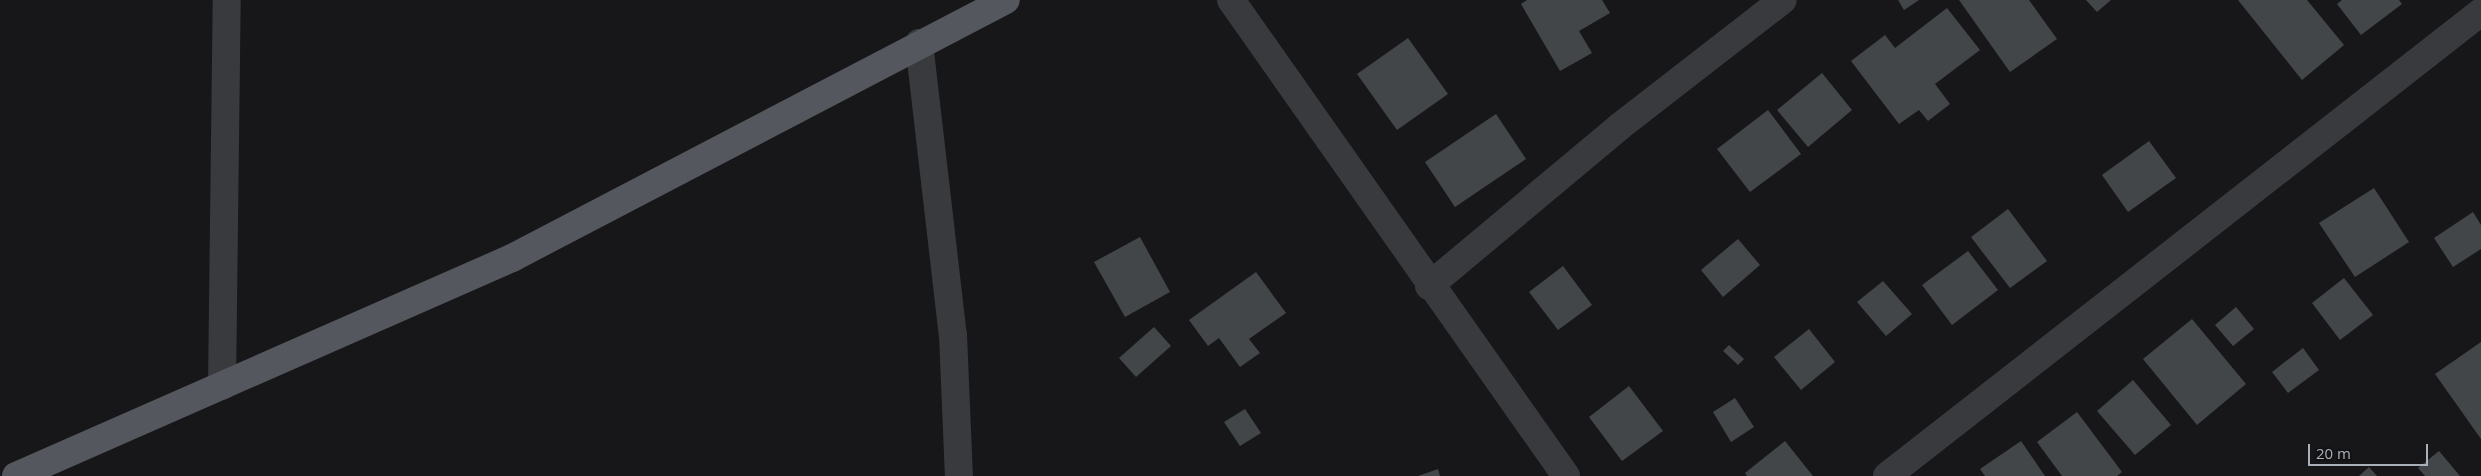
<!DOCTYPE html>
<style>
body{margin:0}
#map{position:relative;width:2481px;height:476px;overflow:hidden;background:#171719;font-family:"Open Sans",sans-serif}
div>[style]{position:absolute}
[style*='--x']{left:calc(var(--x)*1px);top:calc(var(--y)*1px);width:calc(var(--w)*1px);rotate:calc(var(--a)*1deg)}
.building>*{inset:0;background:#434649}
.minor>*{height:28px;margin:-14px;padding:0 14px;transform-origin:14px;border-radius:14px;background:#383a3e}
.major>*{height:28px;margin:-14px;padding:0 14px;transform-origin:14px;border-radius:14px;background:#54575d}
span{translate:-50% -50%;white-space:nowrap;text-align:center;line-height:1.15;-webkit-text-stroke:4px #121214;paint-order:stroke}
.scale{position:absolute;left:2308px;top:444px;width:120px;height:22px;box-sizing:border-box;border:2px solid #a9b0b9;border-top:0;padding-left:6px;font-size:15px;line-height:18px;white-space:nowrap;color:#a9b0b9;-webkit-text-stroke:4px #121214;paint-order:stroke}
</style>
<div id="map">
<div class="building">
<div style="clip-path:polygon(1527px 0,1602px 0,1610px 13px,1579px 31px,1592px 53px,1560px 71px,1521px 4px)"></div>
<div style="clip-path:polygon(1898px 0,1919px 0,1904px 10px)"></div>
<div style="clip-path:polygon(1959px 0,2029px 0,2057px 39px,2010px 72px)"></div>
<div style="clip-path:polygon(2086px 0,2111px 0,2097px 12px)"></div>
<div style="clip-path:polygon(2238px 0,2307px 0,2344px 45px,2302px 80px)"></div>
<div style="clip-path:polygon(2342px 0,2399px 0,2402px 4px,2361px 35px,2337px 4px)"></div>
<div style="clip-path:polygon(1947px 8px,1980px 50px,1935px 84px,1950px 104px,1928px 121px,1919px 110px,1899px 124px,1851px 61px,1885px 35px,1895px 48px)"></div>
<div style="clip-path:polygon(1408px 38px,1448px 94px,1397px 130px,1357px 74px)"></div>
<div style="clip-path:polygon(1822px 73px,1852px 110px,1808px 147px,1777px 110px)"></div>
<div style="clip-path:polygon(1768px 110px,1801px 154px,1750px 192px,1717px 149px)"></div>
<div style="clip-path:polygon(1496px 114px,1526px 159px,1455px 207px,1425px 162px)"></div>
<div style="clip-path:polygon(2149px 141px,2176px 178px,2128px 212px,2102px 175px)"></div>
<div style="clip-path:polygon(2374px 188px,2409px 242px,2355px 277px,2319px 223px)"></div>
<div style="clip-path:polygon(2008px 209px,2047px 261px,2010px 288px,1971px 237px)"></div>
<div style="clip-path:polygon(2473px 212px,2481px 225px,2481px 249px,2453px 267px,2434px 238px)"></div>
<div style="clip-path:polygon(1140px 237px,1170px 292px,1125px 317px,1094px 262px)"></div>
<div style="clip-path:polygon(1738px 239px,1760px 265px,1723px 297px,1701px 270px)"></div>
<div style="clip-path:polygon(1968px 251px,1998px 290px,1952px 325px,1922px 285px)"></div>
<div style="clip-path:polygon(1563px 266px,1592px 305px,1558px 330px,1529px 292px)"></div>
<div style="clip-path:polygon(1256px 272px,1286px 313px,1249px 339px,1260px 353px,1240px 367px,1219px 338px,1208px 346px,1189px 320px)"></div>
<div style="clip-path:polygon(2344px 278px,2373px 315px,2340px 340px,2312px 303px)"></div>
<div style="clip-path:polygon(1883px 281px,1912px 314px,1886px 336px,1857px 302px)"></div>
<div style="clip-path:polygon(2236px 307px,2254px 329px,2233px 346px,2215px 325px)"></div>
<div style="clip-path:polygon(2192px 319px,2246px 384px,2197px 425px,2143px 359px)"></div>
<div style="clip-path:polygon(1154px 327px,1171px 346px,1136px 377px,1119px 358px)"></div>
<div style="clip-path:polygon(1809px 329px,1835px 362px,1801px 390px,1774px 357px)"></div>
<div style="clip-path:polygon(2481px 342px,2481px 439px,2435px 374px)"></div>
<div style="clip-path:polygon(1729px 345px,1744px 359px,1738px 365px,1723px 351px)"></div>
<div style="clip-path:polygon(2303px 348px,2319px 370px,2288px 393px,2272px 372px)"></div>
<div style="clip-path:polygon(2133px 380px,2171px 425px,2135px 455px,2097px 411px)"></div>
<div style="clip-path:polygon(1629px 386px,1663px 431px,1622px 461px,1589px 417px)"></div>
<div style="clip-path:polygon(1735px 398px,1754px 427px,1731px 442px,1713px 412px)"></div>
<div style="clip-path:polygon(1245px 409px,1261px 433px,1240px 446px,1224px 422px)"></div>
<div style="clip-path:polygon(2077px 412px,2122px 472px,2117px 476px,2062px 476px,2037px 442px)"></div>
<div style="clip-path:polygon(1785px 441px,1813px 476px,1747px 476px,1745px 473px)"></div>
<div style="clip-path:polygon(2021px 441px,2045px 476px,1985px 476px,1980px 469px)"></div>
<div style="clip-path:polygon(2439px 451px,2460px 476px,2425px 476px,2418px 468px)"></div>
<div style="clip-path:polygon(2369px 467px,2377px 476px,2359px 476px)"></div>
<div style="clip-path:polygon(1438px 469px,1440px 476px,1418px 476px)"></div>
</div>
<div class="minor">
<div style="--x:1231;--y:0;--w:582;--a:54.86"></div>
<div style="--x:919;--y:43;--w:294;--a:83.4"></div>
<div style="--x:953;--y:335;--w:141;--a:87.6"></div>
<div style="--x:1429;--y:286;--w:248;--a:-39.9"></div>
<div style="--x:1619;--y:127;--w:207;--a:-37.8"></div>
<div style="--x:222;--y:386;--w:386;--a:-89.3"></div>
<div style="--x:1887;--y:476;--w:754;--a:-37.99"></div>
</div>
<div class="major">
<div style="--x:16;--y:476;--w:542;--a:-23.73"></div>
<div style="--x:512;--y:258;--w:557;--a:-27.58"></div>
</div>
<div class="scale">20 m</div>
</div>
